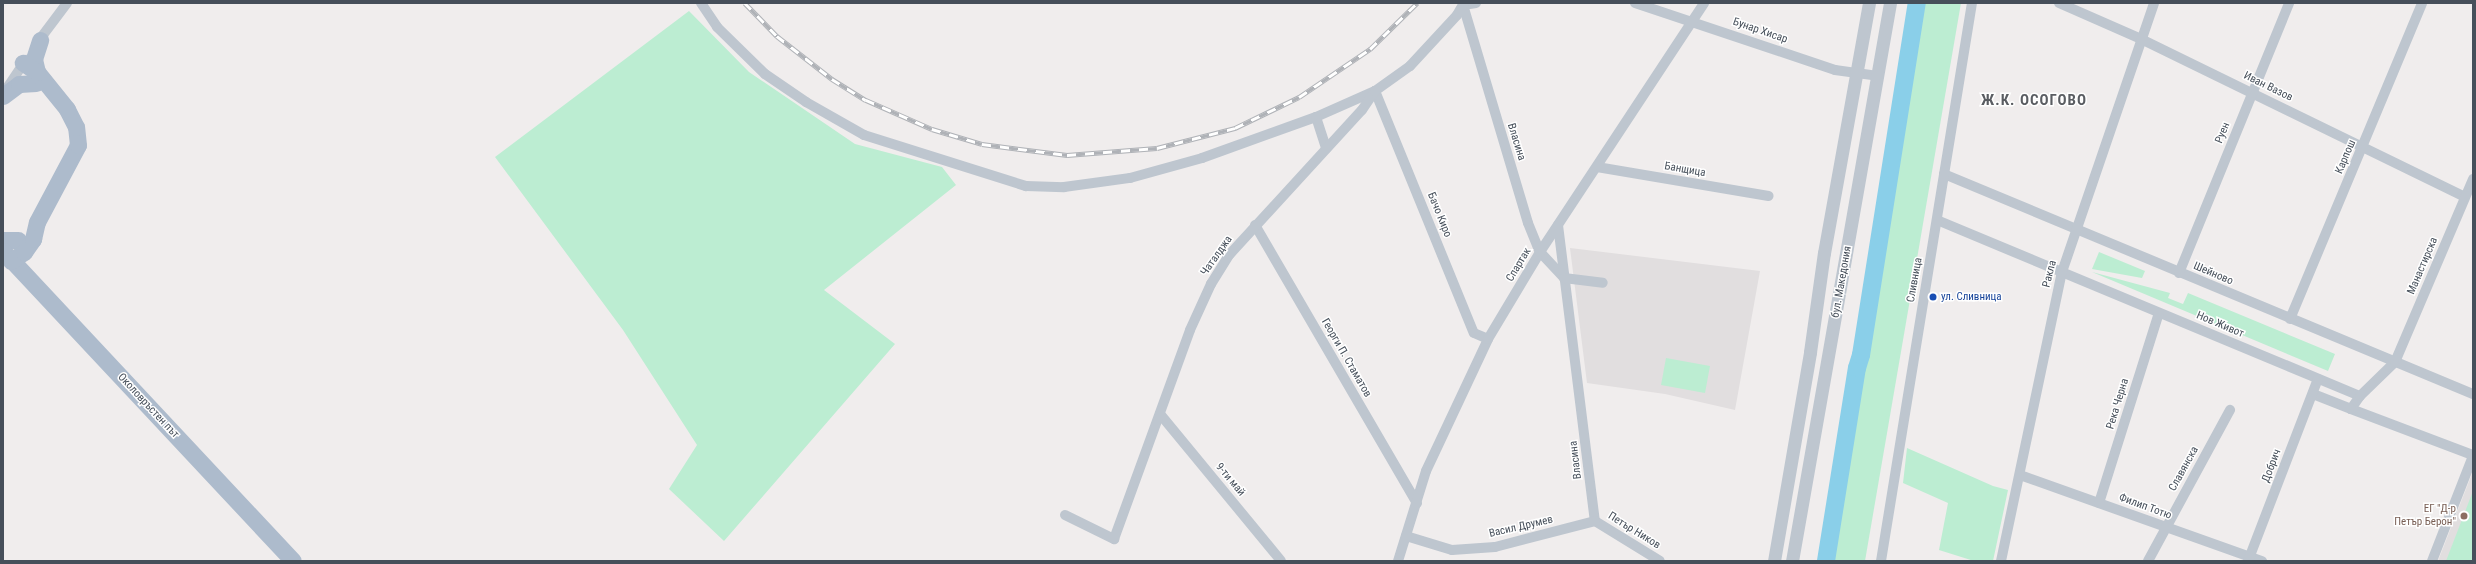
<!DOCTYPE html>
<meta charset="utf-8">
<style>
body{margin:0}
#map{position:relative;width:2476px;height:564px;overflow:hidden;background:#f0eded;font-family:"Roboto Condensed",sans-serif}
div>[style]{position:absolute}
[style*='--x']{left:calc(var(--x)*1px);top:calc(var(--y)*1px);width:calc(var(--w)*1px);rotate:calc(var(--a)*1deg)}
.education>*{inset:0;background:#e1dedf}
.green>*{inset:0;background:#bcedd2}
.river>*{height:18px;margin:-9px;padding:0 9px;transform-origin:9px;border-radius:9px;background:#8acfe9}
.minor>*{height:10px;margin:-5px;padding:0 5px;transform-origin:5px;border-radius:5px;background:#bec6cf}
.tertiary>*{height:13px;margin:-6.5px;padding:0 6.5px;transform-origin:6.5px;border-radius:6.5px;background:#bec6cf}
.primary>*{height:17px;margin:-8.5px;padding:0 8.5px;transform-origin:8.5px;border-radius:8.5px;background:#adbbcc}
.rail>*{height:4.5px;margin-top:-2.25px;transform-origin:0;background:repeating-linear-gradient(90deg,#fff 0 9px,#afb2b7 0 18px);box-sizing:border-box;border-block:1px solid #afb2b7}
.dots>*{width:11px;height:11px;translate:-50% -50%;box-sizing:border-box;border:2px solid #fff;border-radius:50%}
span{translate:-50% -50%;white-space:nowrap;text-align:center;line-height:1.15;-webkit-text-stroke:3px #fff;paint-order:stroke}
.street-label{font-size:11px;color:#464f5a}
.transit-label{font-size:11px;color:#164399}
.left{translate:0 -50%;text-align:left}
.education-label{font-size:11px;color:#785e54}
.right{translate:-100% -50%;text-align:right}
.district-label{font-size:15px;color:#5a5d62;font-weight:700;letter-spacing:1px}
.frame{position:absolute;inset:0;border:4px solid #464f5a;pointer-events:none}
</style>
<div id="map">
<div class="education">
<div style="clip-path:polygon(1570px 248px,1760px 271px,1735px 410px,1665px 394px,1587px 383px)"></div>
<div style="clip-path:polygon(2473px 471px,2473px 561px,2438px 561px)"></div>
</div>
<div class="green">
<div style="clip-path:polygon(1916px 3px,1961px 3px,1865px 561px,1826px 561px)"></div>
<div style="clip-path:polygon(689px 11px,749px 72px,855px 144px,942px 167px,956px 185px,824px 290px,895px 344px,724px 541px,669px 489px,697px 445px,623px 330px,495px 157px)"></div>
<div style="clip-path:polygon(2099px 252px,2145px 271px,2142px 278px,2092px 269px)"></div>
<div style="clip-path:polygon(2092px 272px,2170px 293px,2168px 298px,2183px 304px,2188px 293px,2335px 354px,2328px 371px)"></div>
<div style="clip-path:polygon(1666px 358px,1710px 366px,1705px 393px,1661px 385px)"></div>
<div style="clip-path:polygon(1907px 448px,1993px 486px,2008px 490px,1993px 561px,1974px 561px,1939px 550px,1948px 503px,1903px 483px)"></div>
<div style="clip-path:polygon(2473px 491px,2473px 561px,2446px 561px)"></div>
</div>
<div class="river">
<div style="--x:1826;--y:561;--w:195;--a:-80.9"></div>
<div style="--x:1857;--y:368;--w:14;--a:-73"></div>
<div style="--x:1861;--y:355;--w:356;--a:-81"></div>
</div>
<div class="minor">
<div style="--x:701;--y:3;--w:29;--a:56"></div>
<div style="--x:717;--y:27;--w:67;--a:44.4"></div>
<div style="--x:765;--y:74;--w:50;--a:34.3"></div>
<div style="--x:806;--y:102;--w:67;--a:29.6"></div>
<div style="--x:864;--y:135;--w:170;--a:17.5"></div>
<div style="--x:1026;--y:186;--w:38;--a:2"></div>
<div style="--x:1064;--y:187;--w:67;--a:-7.8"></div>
<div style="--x:1130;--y:178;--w:75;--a:-15.5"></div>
<div style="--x:1202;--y:158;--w:121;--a:-19.8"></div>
<div style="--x:1316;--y:117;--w:64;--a:-23.8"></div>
<div style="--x:1476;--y:3;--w:13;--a:171"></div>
<div style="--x:1463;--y:5;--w:227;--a:73.4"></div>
<div style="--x:1528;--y:223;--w:31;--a:68"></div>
<div style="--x:1540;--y:252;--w:35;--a:47"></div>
<div style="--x:1635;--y:3;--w:211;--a:18.5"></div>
<div style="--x:1835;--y:70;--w:43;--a:7.9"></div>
<div style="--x:2059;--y:3;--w:90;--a:23.7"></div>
<div style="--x:2141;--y:39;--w:360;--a:26"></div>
<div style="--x:37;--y:43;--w:50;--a:-53.1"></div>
<div style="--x:7;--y:88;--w:34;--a:-56"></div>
<div style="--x:1375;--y:91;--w:261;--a:67.8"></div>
<div style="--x:1474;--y:333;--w:15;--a:23"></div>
<div style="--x:1316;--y:117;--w:33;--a:72"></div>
<div style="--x:1597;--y:167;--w:174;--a:9.6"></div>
<div style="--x:1944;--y:174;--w:573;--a:22.58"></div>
<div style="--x:1937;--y:220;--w:458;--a:22.6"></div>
<div style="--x:2360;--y:396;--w:16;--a:125"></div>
<div style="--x:2351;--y:409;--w:130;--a:20.7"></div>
<div style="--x:1255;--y:225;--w:322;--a:59.8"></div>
<div style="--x:1558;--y:225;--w:298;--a:82.9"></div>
<div style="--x:2179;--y:273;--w:292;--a:-67.8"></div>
<div style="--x:1564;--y:278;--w:39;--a:7"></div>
<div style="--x:2290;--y:319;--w:342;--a:-67.3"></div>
<div style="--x:2313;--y:394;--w:41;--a:21.5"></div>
<div style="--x:2360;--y:396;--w:49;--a:-44.2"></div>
<div style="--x:2395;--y:362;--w:199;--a:-66.9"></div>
<div style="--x:1160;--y:414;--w:190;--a:50.5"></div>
<div style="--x:2020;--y:475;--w:257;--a:19.6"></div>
<div style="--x:2099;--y:503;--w:199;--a:-72.5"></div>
<div style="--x:1065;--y:515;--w:55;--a:26.1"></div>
<div style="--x:1114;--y:539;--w:222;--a:-70"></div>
<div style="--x:1190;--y:330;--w:51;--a:-65.5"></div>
<div style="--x:1211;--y:284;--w:36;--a:-58"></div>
<div style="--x:1230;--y:254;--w:195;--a:-47.5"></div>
<div style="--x:1362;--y:110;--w:23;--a:-56"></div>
<div style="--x:1375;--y:91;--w:43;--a:-35.5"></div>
<div style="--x:1410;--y:66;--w:69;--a:-47.3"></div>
<div style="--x:1457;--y:15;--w:14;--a:-60"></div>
<div style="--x:1595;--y:521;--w:76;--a:31.6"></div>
<div style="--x:1406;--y:536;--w:48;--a:16.9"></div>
<div style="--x:1452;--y:550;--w:43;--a:-4"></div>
<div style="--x:1495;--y:547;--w:103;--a:-14.6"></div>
<div style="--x:1398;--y:561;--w:94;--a:-72.7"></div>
<div style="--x:1426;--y:471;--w:146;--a:-64.8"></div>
<div style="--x:1488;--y:339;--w:101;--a:-59.1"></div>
<div style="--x:1540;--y:252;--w:298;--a:-56.6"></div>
<div style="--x:1881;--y:561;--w:565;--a:-80.74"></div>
<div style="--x:2001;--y:561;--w:295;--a:-78.1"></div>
<div style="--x:2062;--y:272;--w:284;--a:-71.1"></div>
<div style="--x:2148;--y:561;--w:172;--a:-61.5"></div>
<div style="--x:2248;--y:561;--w:195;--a:-69"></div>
<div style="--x:2432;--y:561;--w:113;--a:-68.7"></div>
</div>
<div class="tertiary">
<div style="--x:1774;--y:561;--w:212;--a:-80.2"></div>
<div style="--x:1810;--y:352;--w:100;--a:-82"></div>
<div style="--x:1824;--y:253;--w:254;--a:-79.8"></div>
<div style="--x:1792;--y:561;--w:567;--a:-80.04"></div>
</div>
<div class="primary">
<div style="--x:37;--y:72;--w:13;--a:-103"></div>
<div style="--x:34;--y:59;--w:20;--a:-72"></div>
<div style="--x:3;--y:96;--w:20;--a:-37"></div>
<div style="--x:19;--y:84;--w:17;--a:-3"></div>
<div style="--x:3;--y:240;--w:15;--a:0"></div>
<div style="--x:3;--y:251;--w:424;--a:46.9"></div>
<div style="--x:11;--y:261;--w:16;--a:-35"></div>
<div style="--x:24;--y:252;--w:16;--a:-55"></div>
<div style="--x:33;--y:239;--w:17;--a:-77"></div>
<div style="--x:37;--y:222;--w:87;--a:-62"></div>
<div style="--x:78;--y:145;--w:18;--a:-96"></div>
<div style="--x:76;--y:127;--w:20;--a:-117"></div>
<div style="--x:67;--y:109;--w:48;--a:-129"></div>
<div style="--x:37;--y:72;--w:17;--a:-147"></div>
</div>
<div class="rail">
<div style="--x:745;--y:3;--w:46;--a:45.9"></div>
<div style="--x:777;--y:36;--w:70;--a:38"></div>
<div style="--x:832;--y:79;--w:40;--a:32"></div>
<div style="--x:866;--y:100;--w:72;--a:23.7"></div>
<div style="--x:932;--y:129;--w:52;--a:16.7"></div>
<div style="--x:982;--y:144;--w:86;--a:7.4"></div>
<div style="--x:1067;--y:155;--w:90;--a:-4.4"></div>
<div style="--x:1157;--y:148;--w:81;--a:-14.4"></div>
<div style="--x:1235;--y:128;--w:71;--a:-25.8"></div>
<div style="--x:1299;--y:97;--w:86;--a:-34.1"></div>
<div style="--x:1370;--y:49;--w:66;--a:-44.4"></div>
</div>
<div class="dots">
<div style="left:1933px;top:297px;background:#1a4fb4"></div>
<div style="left:2464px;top:516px;background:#8d6e63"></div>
</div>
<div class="street-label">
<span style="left:1760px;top:31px;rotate:19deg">Бунар Хисар</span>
<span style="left:2268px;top:87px;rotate:26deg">Иван Вазов</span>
<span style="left:2223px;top:133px;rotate:-68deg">Руен</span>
<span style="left:1516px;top:142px;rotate:73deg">Власина</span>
<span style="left:2346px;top:157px;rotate:-67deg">Карпош</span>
<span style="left:1685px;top:170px;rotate:10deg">Банщица</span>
<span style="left:1439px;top:215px;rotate:68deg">Бачо Киро</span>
<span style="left:1217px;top:256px;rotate:-55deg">Чаталджа</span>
<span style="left:1519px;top:265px;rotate:-59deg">Спартак</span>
<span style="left:2423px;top:266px;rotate:-67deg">Манастирска</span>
<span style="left:2050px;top:274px;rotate:-76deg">Ракла</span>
<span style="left:2213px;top:274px;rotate:23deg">Шейново</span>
<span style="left:1915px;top:280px;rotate:-80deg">Сливница</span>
<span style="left:1842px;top:282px;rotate:-80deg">бул. Македония</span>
<span style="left:2220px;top:325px;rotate:23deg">Нов Живот</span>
<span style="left:1346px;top:358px;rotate:60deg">Георги П. Стаматов</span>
<span style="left:2118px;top:404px;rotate:-73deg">Река Черна</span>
<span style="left:148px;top:406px;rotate:47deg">Околовръстен път</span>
<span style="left:1576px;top:460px;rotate:-97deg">Власина</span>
<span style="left:2272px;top:466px;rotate:-69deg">Добрич</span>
<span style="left:2184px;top:469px;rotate:-61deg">Славянска</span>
<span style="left:1230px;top:480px;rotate:50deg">9-ти май</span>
<span style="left:2145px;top:507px;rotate:20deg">Филип Тотю</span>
<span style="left:1521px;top:527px;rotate:-13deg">Васил Друмев</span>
<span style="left:1634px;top:531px;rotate:32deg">Петър Ников</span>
</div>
<div class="transit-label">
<span class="left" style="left:1941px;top:297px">ул. Сливница</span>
</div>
<div class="education-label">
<span class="right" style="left:2456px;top:516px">ЕГ "Д-р<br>Петър Берон"</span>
</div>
<div class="district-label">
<span style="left:2034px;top:101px">Ж.К. ОСОГОВО</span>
</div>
<div class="frame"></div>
</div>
